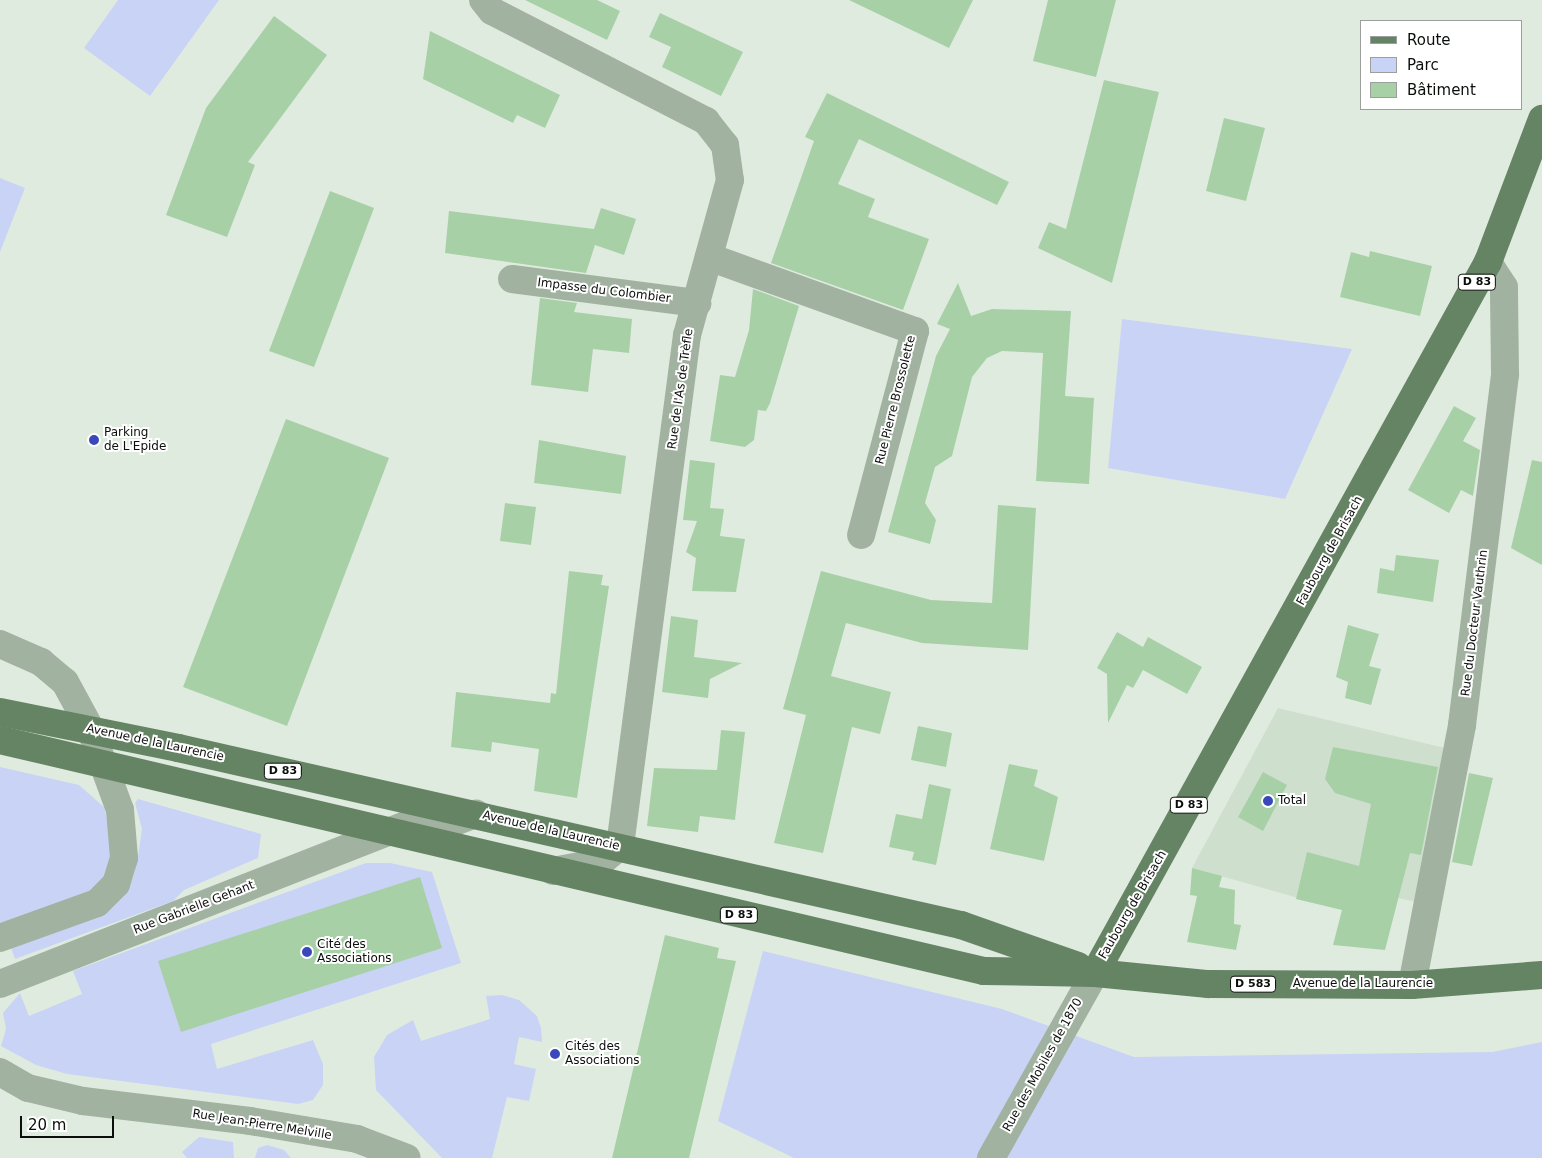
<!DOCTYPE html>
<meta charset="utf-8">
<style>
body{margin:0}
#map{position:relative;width:1542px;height:1158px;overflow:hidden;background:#e0ebe0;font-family:"DejaVu Sans",sans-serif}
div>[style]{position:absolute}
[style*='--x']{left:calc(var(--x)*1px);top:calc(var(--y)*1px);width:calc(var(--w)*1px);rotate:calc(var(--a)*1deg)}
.built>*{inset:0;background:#cfdfce}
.green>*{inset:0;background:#c9d3f5}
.building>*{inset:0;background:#a8d0a7}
.minor>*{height:28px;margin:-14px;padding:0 14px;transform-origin:14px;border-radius:14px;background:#a1b2a0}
.major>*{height:28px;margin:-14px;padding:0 14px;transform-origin:14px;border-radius:14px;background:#658464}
.dots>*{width:14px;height:14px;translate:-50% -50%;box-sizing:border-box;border:2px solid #fff;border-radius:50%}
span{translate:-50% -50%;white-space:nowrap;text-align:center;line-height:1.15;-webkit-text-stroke:4px #fff;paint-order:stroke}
.shield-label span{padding:1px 4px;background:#fff;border:1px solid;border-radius:4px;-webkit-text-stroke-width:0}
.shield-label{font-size:11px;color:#0b0f0b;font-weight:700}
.street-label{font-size:12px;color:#0b0f0b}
.poi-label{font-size:12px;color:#0b0f0b}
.left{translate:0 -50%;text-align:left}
.legend{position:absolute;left:1360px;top:20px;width:162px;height:90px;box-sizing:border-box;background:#fff;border:1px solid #9d9f9d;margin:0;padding:6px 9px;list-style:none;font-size:15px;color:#0b0f0b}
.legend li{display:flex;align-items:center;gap:10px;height:25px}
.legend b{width:25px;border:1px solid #9d9f9d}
.scale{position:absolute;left:20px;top:1116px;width:94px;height:22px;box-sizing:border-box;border:2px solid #0b0f0b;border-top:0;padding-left:6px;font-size:15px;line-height:18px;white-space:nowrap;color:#0b0f0b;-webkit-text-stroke:4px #fff;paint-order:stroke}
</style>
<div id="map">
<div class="built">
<div style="clip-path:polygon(1278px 708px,1445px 748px,1416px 902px,1336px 884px,1330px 907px,1192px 868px)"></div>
</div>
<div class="green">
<div style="clip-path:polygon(118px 0,219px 0,150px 96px,84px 48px)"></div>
<div style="clip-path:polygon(0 178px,25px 188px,0 252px)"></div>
<div style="clip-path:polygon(1122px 319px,1352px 349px,1285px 499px,1108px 468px)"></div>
<div style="clip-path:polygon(0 767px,79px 785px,104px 807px,110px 831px,110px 865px,103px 880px,85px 894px,0 925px)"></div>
<div style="clip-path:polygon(138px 799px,261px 834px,258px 858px,184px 890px,173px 901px,15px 959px,11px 948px,118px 900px,133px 878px,138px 856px,142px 829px,135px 803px)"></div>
<div style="clip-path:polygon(366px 863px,390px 863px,432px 872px,461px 963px,211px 1044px,217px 1069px,313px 1040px,323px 1064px,323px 1085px,313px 1100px,298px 1104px,67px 1074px,36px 1065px,1px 1046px,6px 1029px,3px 1013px,20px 993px,29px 1016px,82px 994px,73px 971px)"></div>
<div style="clip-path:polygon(763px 951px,1002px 1009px,1134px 1057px,1492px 1052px,1542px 1042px,1542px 1158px,794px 1158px,718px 1121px)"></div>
<div style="clip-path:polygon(502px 995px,519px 1000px,537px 1016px,541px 1028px,542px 1042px,519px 1037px,514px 1064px,536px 1069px,529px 1101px,507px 1097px,492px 1158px,442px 1158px,376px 1090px,374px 1057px,387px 1035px,413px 1020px,421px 1041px,490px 1019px,486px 996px)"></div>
<div style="clip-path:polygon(199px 1137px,233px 1142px,234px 1158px,187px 1158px,182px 1152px)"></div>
<div style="clip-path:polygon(267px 1145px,284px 1150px,291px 1158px,255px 1158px,258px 1148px)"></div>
</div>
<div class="building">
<div style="clip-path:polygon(525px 0,597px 0,620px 11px,607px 40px)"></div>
<div style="clip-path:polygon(849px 0,973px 0,949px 48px)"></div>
<div style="clip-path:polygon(1048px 0,1116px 0,1096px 77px,1033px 61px)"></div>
<div style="clip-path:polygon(660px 13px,743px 52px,721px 96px,662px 67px,671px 47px,649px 37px)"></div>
<div style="clip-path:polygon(274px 16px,327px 55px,248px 162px,255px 165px,227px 237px,166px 215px,206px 108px)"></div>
<div style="clip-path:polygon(430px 31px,560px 95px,545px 128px,517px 115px,513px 123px,423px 79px)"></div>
<div style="clip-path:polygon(1104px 80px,1159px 92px,1112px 283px,1038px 248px,1049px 222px,1066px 229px)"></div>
<div style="clip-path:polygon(827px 93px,1009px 182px,997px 205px,859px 139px,838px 184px,875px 199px,868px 217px,929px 239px,903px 310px,771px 263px,814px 141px,805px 137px)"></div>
<div style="clip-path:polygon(1224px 118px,1265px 128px,1246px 201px,1206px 191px)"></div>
<div style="clip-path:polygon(330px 191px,374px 208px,314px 367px,269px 351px)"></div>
<div style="clip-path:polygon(601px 208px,636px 219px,624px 255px,595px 245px,586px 273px,445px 253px,449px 211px,594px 229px)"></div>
<div style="clip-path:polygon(1370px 251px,1432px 266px,1420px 316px,1340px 297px,1351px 252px,1369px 257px)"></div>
<div style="clip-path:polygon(958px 283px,971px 316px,992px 309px,1071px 311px,1065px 396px,1094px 398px,1089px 484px,1036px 481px,1043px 353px,1002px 351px,987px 358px,972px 377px,952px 456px,935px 467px,925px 503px,936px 520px,930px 544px,888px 532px,936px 356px,950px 329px,937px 324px)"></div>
<div style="clip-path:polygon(753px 289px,799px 306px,770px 403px,766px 411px,758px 410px,754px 440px,745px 447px,710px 441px,720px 375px,735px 377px,749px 330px)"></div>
<div style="clip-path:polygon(540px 298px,577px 303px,574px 312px,632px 319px,629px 353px,593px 349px,588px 392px,531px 385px)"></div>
<div style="clip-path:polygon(1454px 406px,1476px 418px,1463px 441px,1480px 450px,1473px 496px,1461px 490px,1449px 513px,1408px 490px)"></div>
<div style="clip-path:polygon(286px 419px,389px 458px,287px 726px,183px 687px)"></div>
<div style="clip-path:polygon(539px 440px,626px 456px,621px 494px,534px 483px)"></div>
<div style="clip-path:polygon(690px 460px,715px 463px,710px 508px,724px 509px,720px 536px,745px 539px,736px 592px,692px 591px,696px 558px,686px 552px,697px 521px,683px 520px)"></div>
<div style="clip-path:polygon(1532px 460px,1542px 462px,1542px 565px,1511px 548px)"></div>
<div style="clip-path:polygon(505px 503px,536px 507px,531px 545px,500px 541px)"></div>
<div style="clip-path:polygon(998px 505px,1036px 508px,1028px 650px,922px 643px,846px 623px,831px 676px,891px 692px,880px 734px,852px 727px,823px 853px,774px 843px,806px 715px,783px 709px,821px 571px,931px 600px,992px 603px)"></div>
<div style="clip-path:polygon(1396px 555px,1439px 560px,1433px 602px,1377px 593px,1380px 568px,1394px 571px)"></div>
<div style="clip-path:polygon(569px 571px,603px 575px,601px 585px,609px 586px,577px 798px,534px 791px,539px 749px,492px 742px,491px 752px,451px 747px,456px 692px,550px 703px,551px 693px,556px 694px)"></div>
<div style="clip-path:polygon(671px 616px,698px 620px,694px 657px,742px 663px,710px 679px,708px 698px,662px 692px)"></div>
<div style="clip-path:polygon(1348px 625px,1379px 634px,1369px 666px,1381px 669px,1371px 705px,1345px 698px,1348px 682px,1336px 677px)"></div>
<div style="clip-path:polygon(1117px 632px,1143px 647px,1148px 637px,1202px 667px,1187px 694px,1143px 670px,1133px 688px,1127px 685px,1108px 723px,1107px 674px,1097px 668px)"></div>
<div style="clip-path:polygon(918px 726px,952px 733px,946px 767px,911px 760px)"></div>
<div style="clip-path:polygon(721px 730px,745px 732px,735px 820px,700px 816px,698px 832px,647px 826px,654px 768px,717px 770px)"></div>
<div style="clip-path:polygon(1333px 747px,1438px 767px,1421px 855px,1410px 853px,1385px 950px,1333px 945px,1342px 910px,1296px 899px,1307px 852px,1359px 866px,1371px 804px,1335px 793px,1325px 779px)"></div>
<div style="clip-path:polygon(1009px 764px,1038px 770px,1034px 786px,1058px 797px,1044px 861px,990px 849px)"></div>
<div style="clip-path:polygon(1263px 772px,1287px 785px,1263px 831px,1238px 817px)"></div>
<div style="clip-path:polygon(1469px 773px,1493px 778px,1472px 866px,1452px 862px)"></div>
<div style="clip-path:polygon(929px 784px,951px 789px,936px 865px,912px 860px,914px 852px,889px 847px,896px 814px,922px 819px)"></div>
<div style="clip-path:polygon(1192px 868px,1222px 876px,1219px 887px,1235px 890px,1234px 924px,1241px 925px,1236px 950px,1187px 942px,1197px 896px,1190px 895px)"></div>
<div style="clip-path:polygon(420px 877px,442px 948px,181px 1032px,158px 961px)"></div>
<div style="clip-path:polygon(665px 935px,719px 948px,717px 958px,736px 961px,689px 1158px,612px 1158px)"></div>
</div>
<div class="minor">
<div style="--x:483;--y:0;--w:14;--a:51"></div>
<div style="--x:492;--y:11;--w:241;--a:27.2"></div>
<div style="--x:706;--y:121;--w:31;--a:52"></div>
<div style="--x:725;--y:145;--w:35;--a:82"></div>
<div style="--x:730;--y:180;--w:161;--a:105.5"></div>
<div style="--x:687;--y:335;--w:515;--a:97.47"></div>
<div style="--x:620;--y:846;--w:25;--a:140"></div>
<div style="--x:601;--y:862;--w:49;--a:169.4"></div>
<div style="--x:709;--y:257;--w:219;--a:19.8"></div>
<div style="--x:915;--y:331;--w:211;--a:104.8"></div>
<div style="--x:512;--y:279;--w:187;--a:7.4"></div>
<div style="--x:0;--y:644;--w:45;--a:23.7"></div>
<div style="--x:41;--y:662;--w:31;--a:40"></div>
<div style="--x:65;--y:682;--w:52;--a:61.5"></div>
<div style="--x:90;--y:728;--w:87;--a:69.9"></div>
<div style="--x:120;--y:810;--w:48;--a:85.2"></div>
<div style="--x:124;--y:858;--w:27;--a:107"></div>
<div style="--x:116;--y:884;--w:27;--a:135"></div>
<div style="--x:97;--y:903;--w:103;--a:160.2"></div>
<div style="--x:0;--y:984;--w:444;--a:-21.4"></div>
<div style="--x:413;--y:822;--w:27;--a:13"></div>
<div style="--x:439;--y:828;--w:40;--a:-21"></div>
<div style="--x:1412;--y:985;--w:265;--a:-79.1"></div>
<div style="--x:1462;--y:725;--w:354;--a:-83"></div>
<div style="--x:1505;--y:374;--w:87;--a:-90.7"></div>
<div style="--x:1504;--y:287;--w:30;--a:-123"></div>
<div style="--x:0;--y:1072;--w:32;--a:30"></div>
<div style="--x:28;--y:1088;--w:57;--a:13.3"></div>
<div style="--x:83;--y:1101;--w:168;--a:6.8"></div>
<div style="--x:250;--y:1121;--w:109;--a:9.5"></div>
<div style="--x:357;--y:1139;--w:53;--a:20.8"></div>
<div style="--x:991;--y:1158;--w:212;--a:-60.7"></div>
</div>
<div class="major">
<div style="--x:0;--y:712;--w:182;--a:11.4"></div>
<div style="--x:178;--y:748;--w:803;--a:12.74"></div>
<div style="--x:961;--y:925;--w:124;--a:19.3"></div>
<div style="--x:0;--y:740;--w:1011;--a:13.21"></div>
<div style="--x:984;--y:971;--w:111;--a:1"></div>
<div style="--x:1095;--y:973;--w:114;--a:5.6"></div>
<div style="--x:1208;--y:984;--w:204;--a:0.3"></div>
<div style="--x:1412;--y:985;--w:130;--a:-4.4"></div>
<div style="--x:1095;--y:973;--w:812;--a:-61.07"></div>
<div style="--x:1488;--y:262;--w:153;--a:-69.3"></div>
</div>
<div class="dots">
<div style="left:94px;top:440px;background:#3948bb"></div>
<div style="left:1268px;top:801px;background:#3948bb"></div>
<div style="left:307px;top:952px;background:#3948bb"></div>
<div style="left:555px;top:1054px;background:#3948bb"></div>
</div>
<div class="shield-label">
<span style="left:1477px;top:282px">D 83</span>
<span style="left:283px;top:771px">D 83</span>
<span style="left:1189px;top:805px">D 83</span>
<span style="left:739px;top:915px">D 83</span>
<span style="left:1253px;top:984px">D 583</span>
</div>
<div class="street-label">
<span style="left:604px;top:291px;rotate:7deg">Impasse du Colombier</span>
<span style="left:681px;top:389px;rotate:-82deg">Rue de l'As de Trèfle</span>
<span style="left:896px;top:400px;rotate:-76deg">Rue Pierre Brossolette</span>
<span style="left:1330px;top:551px;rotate:-61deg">Faubourg de Brisach</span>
<span style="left:1475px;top:623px;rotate:-83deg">Rue du Docteur Vauthrin</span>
<span style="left:155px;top:743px;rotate:12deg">Avenue de la Laurencie</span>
<span style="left:551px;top:831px;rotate:13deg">Avenue de la Laurencie</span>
<span style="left:1133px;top:905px;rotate:-60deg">Faubourg de Brisach</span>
<span style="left:194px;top:908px;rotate:-21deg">Rue Gabrielle Gehant</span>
<span style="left:1363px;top:984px">Avenue de la Laurencie</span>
<span style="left:1043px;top:1065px;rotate:-61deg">Rue des Mobiles de 1870</span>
<span style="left:262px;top:1125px;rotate:9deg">Rue Jean-Pierre Melville</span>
</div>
<div class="poi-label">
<span class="left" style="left:104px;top:440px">Parking<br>de L'Epide</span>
<span class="left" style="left:1278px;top:801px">Total</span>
<span class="left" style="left:317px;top:952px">Cité des<br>Associations</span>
<span class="left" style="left:565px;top:1054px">Cités des<br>Associations</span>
</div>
<ul class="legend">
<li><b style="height:6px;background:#658464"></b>Route</li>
<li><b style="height:14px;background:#c9d3f5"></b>Parc</li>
<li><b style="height:14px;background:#a8d0a7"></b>Bâtiment</li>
</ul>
<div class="scale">20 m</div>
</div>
